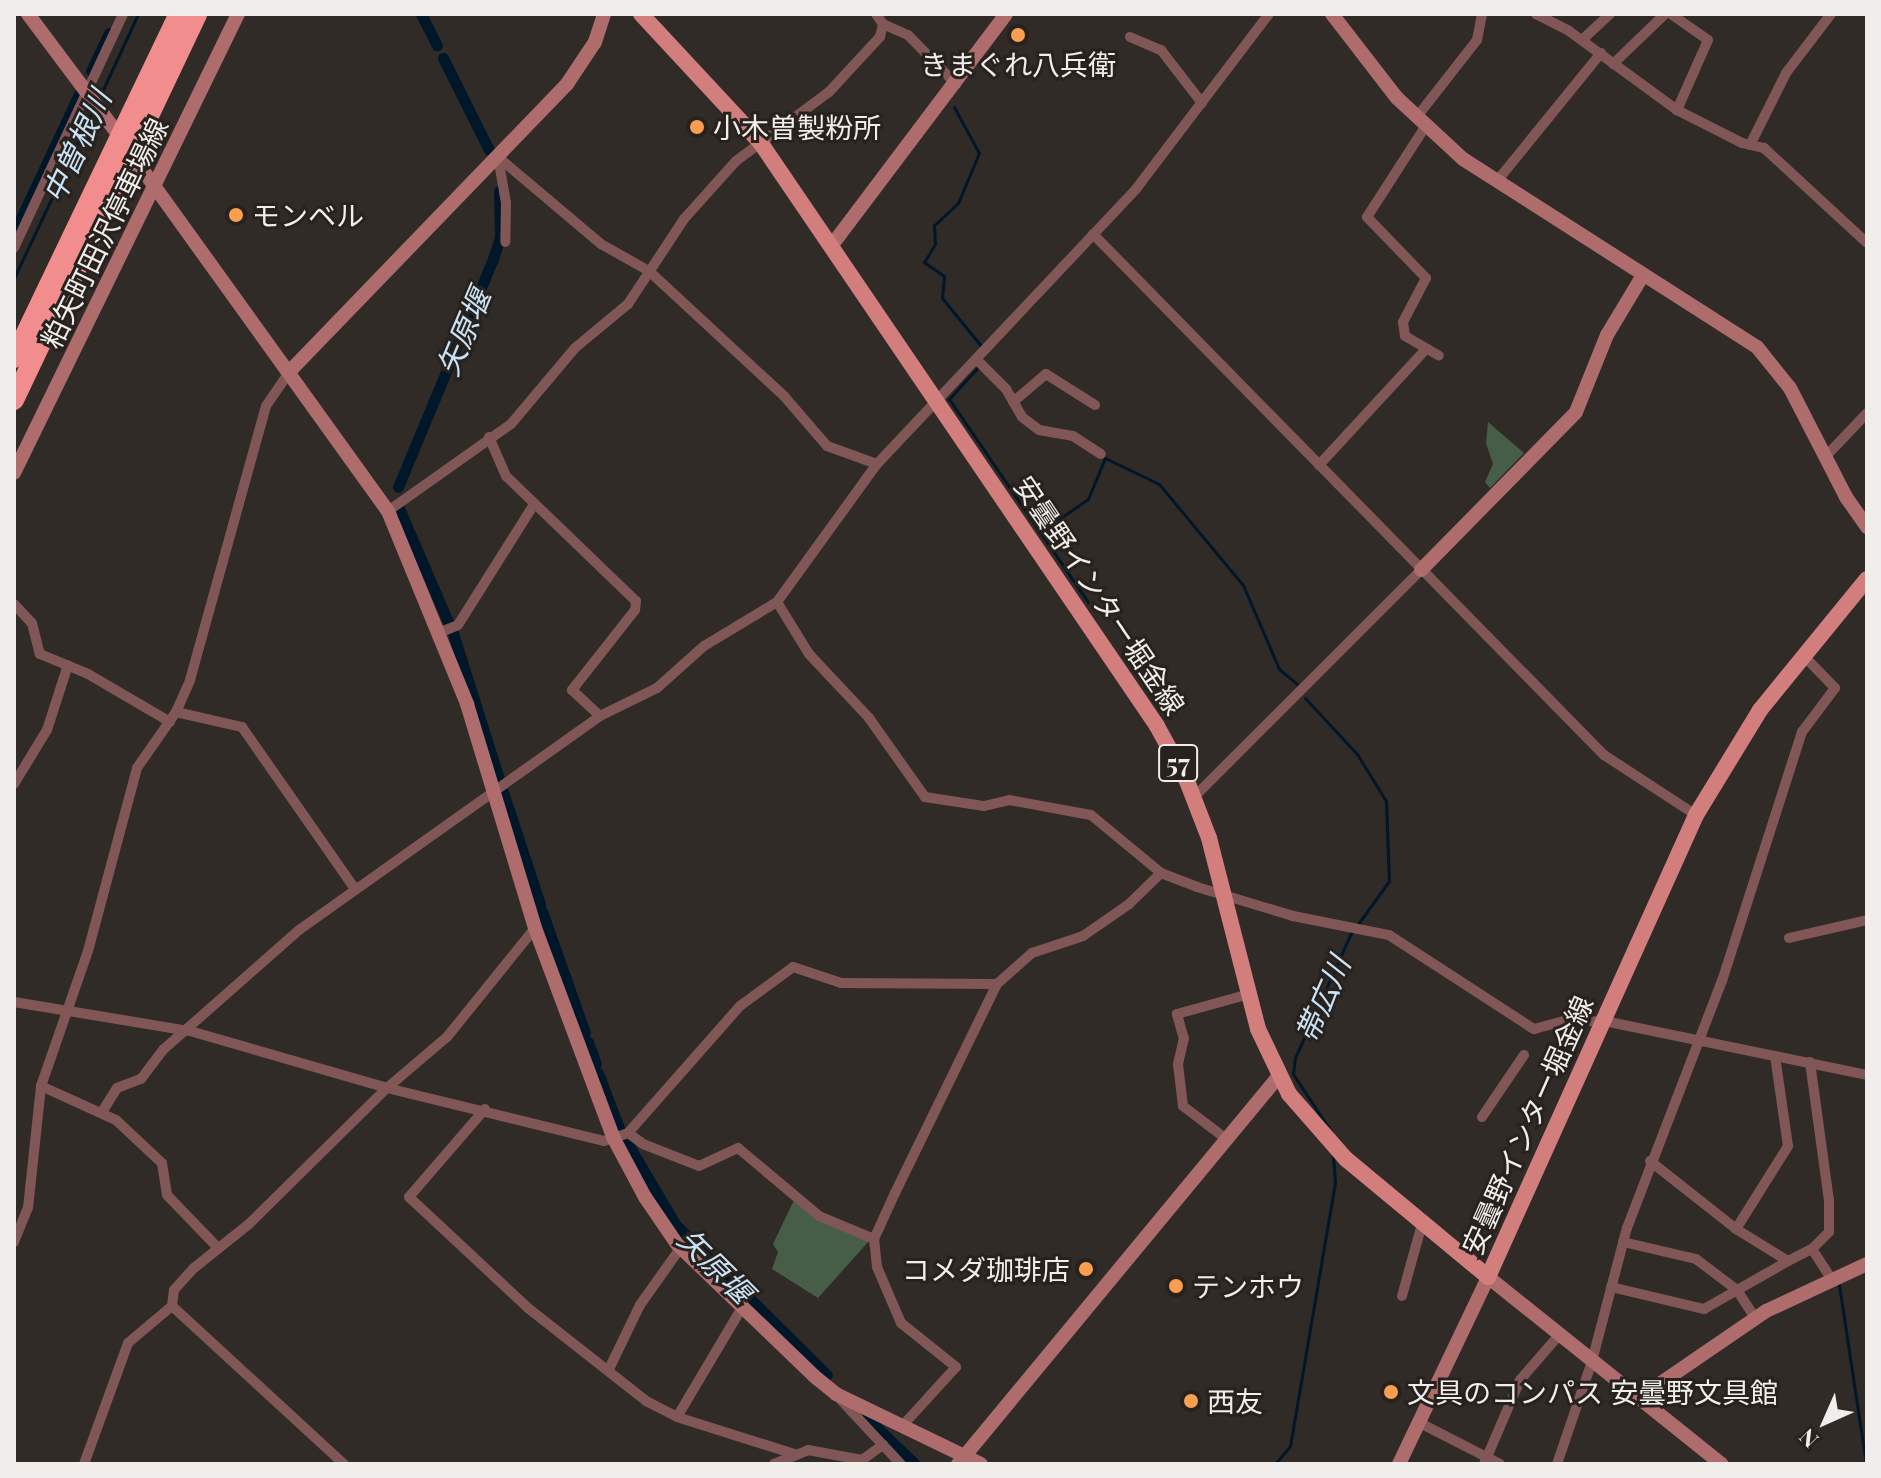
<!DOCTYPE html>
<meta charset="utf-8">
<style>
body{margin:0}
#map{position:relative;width:1881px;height:1478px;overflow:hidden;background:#312b27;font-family:"Playfair Display","Noto Sans JP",serif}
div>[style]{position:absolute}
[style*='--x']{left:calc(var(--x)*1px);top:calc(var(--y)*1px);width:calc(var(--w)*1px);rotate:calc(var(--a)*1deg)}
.green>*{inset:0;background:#465d48}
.stream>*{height:3px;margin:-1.5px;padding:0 1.5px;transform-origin:1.5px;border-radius:1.5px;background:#001729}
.canal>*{height:11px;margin:-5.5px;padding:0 5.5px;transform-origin:5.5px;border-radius:5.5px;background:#001729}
.street>*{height:10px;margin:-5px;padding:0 5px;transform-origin:5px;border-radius:5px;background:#805756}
.secondary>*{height:14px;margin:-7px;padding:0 7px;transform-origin:7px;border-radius:7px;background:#ae6d6c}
.primary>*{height:16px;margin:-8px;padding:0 8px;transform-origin:8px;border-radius:8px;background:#d17e7d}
.highway>*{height:20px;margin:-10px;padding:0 10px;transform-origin:10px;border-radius:10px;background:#f18d8d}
.dots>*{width:22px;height:22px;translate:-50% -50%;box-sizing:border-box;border:4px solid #27221e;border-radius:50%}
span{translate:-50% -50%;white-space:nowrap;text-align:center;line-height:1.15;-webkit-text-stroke:6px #27221e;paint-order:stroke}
.shield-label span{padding:2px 6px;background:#27221e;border:2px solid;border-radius:6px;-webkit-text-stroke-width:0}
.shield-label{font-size:26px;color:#f0edea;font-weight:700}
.poi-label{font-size:28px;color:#f0edea}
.left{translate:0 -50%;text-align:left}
.right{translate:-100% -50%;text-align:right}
.street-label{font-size:28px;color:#f0edea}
.water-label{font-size:30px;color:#c9e2f5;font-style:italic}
.frame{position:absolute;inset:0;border:16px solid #f0edea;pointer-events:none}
.north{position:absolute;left:1785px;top:1382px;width:80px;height:80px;-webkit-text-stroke:6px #27221e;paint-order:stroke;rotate:225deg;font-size:22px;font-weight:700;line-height:32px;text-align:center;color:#f0edea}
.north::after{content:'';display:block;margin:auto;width:28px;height:36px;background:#f0edea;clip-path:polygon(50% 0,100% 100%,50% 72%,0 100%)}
</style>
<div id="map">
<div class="green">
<div style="clip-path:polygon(1488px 422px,1524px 453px,1490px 488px,1485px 482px,1493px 464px,1486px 443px)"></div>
<div style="clip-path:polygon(794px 1200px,869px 1241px,818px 1298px,772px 1269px,778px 1252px,773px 1244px)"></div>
</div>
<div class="stream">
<div style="--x:99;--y:98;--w:93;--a:-65.1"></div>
<div style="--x:954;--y:107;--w:52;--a:61.5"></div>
<div style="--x:979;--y:153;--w:54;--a:112.8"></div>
<div style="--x:958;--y:203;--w:33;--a:137"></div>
<div style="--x:934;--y:225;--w:19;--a:87"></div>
<div style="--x:935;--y:244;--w:21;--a:121"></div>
<div style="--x:924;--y:262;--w:24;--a:35"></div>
<div style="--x:944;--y:276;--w:22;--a:95"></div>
<div style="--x:942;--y:298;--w:63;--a:50.8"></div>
<div style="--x:14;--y:278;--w:188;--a:-64.8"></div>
<div style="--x:979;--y:366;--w:45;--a:132.3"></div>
<div style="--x:949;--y:399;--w:161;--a:55.6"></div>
<div style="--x:1040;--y:532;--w:58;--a:-34.5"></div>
<div style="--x:1088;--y:499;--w:44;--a:-67.5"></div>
<div style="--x:1105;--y:458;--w:60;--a:25.7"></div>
<div style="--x:1159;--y:484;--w:131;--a:50.3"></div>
<div style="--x:1243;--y:585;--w:91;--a:66.8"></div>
<div style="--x:1279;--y:669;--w:26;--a:40"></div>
<div style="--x:1040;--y:532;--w:85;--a:55.6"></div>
<div style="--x:1305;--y:698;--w:76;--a:47.1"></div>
<div style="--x:1357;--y:754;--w:55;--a:58.3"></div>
<div style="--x:1386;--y:801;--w:80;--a:87.9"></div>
<div style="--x:1389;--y:881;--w:67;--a:125.8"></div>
<div style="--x:1350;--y:935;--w:135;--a:114.1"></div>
<div style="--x:1295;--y:1058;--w:16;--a:97"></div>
<div style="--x:1293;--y:1074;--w:71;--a:56.5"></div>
<div style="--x:1839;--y:1285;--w:181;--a:81.4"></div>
<div style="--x:1275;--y:1464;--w:23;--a:-50"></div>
<div style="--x:1290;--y:1446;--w:267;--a:-80.3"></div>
<div style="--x:1335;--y:1183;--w:30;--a:-94"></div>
</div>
<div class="canal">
<div style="--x:421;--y:14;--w:35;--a:63"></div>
<div style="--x:443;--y:58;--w:103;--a:63.4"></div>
<div style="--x:91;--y:71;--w:42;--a:-64.7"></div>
<div style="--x:14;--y:233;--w:153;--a:-64.9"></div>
<div style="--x:398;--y:487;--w:247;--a:-67.4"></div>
<div style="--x:493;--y:259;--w:23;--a:-72"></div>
<div style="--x:500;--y:237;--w:46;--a:-91.2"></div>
<div style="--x:399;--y:508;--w:126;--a:66.7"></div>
<div style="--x:453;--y:633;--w:156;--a:72.5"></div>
<div style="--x:503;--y:792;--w:118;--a:71.7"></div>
<div style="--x:542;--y:911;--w:129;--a:70.6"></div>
<div style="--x:588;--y:1042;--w:23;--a:70"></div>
<div style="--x:598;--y:1073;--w:59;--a:69.1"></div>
<div style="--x:625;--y:1139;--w:99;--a:59.5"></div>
<div style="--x:675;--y:1224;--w:214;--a:44.8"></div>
<div style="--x:867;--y:1418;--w:66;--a:43.8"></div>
</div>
<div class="street">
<div style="--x:876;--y:14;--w:12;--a:55"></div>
<div style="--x:883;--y:24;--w:27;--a:24"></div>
<div style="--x:908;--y:35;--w:69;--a:45.6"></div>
<div style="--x:1536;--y:14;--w:37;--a:27"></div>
<div style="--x:1569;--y:31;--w:134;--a:36.2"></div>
<div style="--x:1677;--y:110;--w:73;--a:26.9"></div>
<div style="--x:1742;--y:143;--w:23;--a:13"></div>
<div style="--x:1764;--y:148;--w:140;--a:42.7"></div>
<div style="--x:1671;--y:14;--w:45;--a:35.1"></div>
<div style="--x:1708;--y:40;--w:77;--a:113.9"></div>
<div style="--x:1130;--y:37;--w:34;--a:23"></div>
<div style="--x:1161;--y:50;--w:67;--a:52.3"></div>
<div style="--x:1582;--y:40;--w:38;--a:-43"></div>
<div style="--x:1613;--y:64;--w:72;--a:-43.9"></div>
<div style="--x:1416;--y:118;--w:99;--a:-52"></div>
<div style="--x:1477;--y:40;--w:26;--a:-79"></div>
<div style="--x:1425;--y:127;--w:107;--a:122.8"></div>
<div style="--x:1367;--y:217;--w:85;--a:46"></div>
<div style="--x:1426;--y:278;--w:50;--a:117.6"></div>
<div style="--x:1403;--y:322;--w:14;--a:82"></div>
<div style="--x:1405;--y:336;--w:39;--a:30"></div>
<div style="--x:1750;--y:145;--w:80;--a:-63.4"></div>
<div style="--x:1786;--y:73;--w:74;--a:-52.7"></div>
<div style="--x:498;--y:157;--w:135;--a:40.2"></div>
<div style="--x:601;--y:244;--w:55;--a:29.4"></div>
<div style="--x:649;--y:271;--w:184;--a:42.8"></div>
<div style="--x:784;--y:396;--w:66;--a:49.3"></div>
<div style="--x:827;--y:446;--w:53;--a:19.8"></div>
<div style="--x:498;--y:157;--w:47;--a:80.1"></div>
<div style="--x:506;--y:203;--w:39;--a:91"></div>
<div style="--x:1497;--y:181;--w:165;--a:-50.9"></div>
<div style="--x:1093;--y:234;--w:730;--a:45.56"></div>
<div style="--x:1604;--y:755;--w:110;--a:33.1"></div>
<div style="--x:14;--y:248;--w:258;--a:-65"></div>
<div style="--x:979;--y:362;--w:38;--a:45"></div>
<div style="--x:1006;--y:389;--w:32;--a:60"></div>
<div style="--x:1022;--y:417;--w:21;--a:37"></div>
<div style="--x:1039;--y:430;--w:35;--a:10"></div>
<div style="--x:1073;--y:436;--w:33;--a:33"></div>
<div style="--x:1013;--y:402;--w:43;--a:-40.3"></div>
<div style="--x:1046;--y:374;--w:58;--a:32.3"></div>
<div style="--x:489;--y:437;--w:43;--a:66.4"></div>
<div style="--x:506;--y:476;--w:180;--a:43.9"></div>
<div style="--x:636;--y:601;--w:9;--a:96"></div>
<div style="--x:635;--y:610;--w:102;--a:128.2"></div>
<div style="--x:572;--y:690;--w:38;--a:43"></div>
<div style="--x:1828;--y:454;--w:57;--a:-46.4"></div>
<div style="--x:1319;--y:465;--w:156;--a:-47.3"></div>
<div style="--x:388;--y:511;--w:151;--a:-35.3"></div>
<div style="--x:511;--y:424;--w:99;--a:-49.9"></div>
<div style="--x:575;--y:348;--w:69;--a:-39.7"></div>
<div style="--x:628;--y:304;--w:102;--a:-56.6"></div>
<div style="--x:684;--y:219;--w:78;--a:-48.1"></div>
<div style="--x:736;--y:161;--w:116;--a:-36.6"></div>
<div style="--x:829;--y:92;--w:75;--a:-47.2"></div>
<div style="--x:880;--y:37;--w:13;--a:-77"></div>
<div style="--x:777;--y:602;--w:61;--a:58.4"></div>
<div style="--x:809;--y:654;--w:88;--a:46.8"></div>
<div style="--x:869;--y:718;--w:97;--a:54.7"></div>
<div style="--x:925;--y:797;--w:60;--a:8.7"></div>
<div style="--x:984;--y:806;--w:26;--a:-13"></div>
<div style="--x:1009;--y:800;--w:83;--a:10.4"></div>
<div style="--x:1091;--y:815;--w:91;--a:39.6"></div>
<div style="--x:1161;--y:873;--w:39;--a:21"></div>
<div style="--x:1197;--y:887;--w:100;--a:16.8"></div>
<div style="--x:1293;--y:916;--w:98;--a:11.2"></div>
<div style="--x:1389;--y:935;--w:173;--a:33"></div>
<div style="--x:1534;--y:1029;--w:35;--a:-15"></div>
<div style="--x:1568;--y:1020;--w:41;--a:2.8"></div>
<div style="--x:1609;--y:1022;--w:263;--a:11.6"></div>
<div style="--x:14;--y:604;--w:26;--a:47"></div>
<div style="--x:32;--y:623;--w:32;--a:76"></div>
<div style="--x:40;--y:654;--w:52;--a:22.6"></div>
<div style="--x:88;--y:674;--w:95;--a:30.3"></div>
<div style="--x:441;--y:632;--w:18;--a:-22"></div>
<div style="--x:458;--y:625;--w:141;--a:-57.8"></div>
<div style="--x:176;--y:712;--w:68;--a:12.8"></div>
<div style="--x:242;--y:727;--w:198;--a:55.1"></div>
<div style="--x:14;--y:784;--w:63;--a:-58.6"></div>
<div style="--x:47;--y:730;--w:68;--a:-72.1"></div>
<div style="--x:1194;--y:797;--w:321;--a:-45"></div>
<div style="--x:1789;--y:938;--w:80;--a:-13"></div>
<div style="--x:14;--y:1002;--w:178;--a:9.4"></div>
<div style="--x:190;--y:1031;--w:205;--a:16.1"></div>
<div style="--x:387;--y:1088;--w:223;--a:13.7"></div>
<div style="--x:604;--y:1141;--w:25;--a:-18"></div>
<div style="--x:628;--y:1133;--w:169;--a:-48.6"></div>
<div style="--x:740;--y:1006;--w:66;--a:-36.3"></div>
<div style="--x:793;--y:967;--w:51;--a:18.4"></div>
<div style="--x:841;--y:983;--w:156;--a:0.4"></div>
<div style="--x:1810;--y:1062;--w:139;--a:82.2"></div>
<div style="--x:1829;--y:1200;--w:32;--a:90"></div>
<div style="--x:1829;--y:1232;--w:24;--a:135"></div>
<div style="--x:41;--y:1086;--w:82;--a:24.4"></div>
<div style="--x:116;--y:1120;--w:63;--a:43.1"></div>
<div style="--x:162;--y:1163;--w:32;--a:81"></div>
<div style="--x:167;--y:1195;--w:74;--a:46.1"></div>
<div style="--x:485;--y:1109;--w:116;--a:130.8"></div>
<div style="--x:409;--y:1197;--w:163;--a:43"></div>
<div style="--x:528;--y:1308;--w:150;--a:38.2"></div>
<div style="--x:646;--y:1401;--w:35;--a:27"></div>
<div style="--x:677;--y:1417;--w:123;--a:17.5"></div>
<div style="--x:102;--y:1112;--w:28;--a:-58"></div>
<div style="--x:117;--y:1088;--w:26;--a:-21"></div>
<div style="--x:141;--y:1079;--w:38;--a:-53"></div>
<div style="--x:164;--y:1049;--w:180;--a:-41.4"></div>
<div style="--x:299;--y:930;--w:369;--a:-35.4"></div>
<div style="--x:600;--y:716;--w:64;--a:-26.2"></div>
<div style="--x:657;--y:688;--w:63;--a:-41.8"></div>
<div style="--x:704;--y:646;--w:85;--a:-31.1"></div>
<div style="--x:777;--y:602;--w:170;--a:-54.1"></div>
<div style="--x:877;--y:464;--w:378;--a:-46.7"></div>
<div style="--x:1136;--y:189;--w:220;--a:-52.8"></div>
<div style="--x:1482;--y:1117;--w:75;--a:-55.9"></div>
<div style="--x:628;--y:1133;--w:19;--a:36"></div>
<div style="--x:643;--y:1144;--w:60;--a:21.4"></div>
<div style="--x:699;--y:1166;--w:43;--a:-24.8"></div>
<div style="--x:738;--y:1148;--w:106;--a:40"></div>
<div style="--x:819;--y:1216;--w:60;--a:22.7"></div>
<div style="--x:1225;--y:1138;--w:53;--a:-142.7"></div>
<div style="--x:1183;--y:1106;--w:42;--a:-96.8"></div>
<div style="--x:1178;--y:1064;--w:26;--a:-77"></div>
<div style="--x:1184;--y:1039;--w:26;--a:-106"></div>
<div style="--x:1177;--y:1014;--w:75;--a:-15.5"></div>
<div style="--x:1650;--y:1161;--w:110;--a:38.3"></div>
<div style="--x:1736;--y:1229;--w:61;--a:31.6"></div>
<div style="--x:1788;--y:1261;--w:27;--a:-27"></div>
<div style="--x:1812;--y:1249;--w:37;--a:57"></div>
<div style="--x:1736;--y:1229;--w:98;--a:-57.9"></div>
<div style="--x:1788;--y:1146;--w:91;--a:-98.2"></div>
<div style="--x:14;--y:1242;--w:37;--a:-68"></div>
<div style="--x:28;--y:1208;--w:123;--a:-83.9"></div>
<div style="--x:41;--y:1086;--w:143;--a:-70.8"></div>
<div style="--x:88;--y:951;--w:189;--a:-75"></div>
<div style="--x:137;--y:768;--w:68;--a:-55.1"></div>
<div style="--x:176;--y:712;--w:35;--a:-66"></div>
<div style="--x:190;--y:680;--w:284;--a:-74.5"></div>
<div style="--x:266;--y:406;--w:42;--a:-55.6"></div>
<div style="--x:1623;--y:1242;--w:75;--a:13.1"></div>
<div style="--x:1696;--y:1259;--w:51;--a:37.1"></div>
<div style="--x:1737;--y:1290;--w:33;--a:57"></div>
<div style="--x:1611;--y:1287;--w:96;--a:13.3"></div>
<div style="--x:1704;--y:1309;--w:97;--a:-29.7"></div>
<div style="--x:1402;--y:1296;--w:75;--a:-74.5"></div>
<div style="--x:172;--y:1306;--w:234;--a:42.6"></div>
<div style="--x:609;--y:1369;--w:71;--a:-64.2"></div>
<div style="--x:640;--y:1305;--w:71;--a:-54.7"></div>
<div style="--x:841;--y:1400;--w:62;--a:47"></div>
<div style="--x:677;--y:1417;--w:129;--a:-59.3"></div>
<div style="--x:1418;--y:1422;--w:92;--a:27.1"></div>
<div style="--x:904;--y:1424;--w:77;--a:-47.6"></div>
<div style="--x:956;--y:1367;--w:70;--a:-141.3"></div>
<div style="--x:901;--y:1323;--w:61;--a:-113.2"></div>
<div style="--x:877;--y:1267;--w:28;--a:-96"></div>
<div style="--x:874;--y:1239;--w:51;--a:-65.5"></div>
<div style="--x:895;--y:1193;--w:233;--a:-64"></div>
<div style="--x:997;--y:984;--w:47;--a:-41.5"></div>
<div style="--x:1032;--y:953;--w:54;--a:-18.4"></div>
<div style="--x:1083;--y:936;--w:56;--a:-34.8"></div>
<div style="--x:1129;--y:904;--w:45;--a:-44.1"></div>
<div style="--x:84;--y:1464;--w:129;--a:-70"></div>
<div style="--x:128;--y:1343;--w:57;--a:-40.1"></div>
<div style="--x:172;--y:1306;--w:16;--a:-83"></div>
<div style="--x:174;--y:1290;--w:30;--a:-48"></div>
<div style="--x:194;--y:1268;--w:70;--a:-38.7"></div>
<div style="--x:249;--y:1224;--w:194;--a:-44.6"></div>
<div style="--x:387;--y:1088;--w:79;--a:-40.4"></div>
<div style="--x:447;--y:1037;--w:140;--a:-51.1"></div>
<div style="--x:774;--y:1464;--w:37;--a:-22"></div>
<div style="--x:808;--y:1450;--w:55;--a:10.5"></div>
<div style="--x:862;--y:1460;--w:26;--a:-36"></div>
<div style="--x:883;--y:1445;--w:26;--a:47"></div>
<div style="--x:1484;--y:1464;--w:91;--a:-66.8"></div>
<div style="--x:1520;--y:1380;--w:60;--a:-49.1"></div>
<div style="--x:1557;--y:1464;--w:109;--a:-71.2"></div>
<div style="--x:1592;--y:1361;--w:138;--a:-75.3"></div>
<div style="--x:1627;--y:1228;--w:265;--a:-69"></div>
<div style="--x:1722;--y:981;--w:262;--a:-72.2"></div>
<div style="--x:1802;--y:732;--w:55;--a:-53.1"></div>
<div style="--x:1835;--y:688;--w:47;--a:-134.1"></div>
</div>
<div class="secondary">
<div style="--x:28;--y:14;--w:144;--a:53.2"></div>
<div style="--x:1332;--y:14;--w:106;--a:52.3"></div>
<div style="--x:1397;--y:98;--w:90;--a:42.7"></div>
<div style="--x:1463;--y:159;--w:349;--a:32.6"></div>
<div style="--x:1757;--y:347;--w:53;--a:51.2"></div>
<div style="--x:1790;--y:388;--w:123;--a:62.8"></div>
<div style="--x:1846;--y:497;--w:37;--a:55"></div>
<div style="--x:137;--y:162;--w:430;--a:54.3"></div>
<div style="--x:388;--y:511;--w:209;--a:67.7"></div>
<div style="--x:467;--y:704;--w:234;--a:73.1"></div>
<div style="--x:535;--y:928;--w:225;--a:69.5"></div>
<div style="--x:614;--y:1139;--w:66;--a:61.9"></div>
<div style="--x:645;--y:1197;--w:57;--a:55.8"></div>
<div style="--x:677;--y:1244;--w:190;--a:43.9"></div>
<div style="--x:814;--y:1376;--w:28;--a:39"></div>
<div style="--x:836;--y:1394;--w:161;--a:25.8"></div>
<div style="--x:832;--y:245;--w:289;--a:-53"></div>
<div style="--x:290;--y:371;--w:399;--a:-46"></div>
<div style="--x:567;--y:84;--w:50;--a:-56.3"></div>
<div style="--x:595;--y:42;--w:29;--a:-72"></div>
<div style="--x:14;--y:473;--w:511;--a:-63.99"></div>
<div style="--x:1421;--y:570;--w:221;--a:-45.5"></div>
<div style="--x:1576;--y:412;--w:83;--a:-68.1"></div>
<div style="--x:1607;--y:335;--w:70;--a:-59"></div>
<div style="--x:1639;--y:1398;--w:154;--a:-34.4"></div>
<div style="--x:1766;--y:1311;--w:111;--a:-25"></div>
<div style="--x:958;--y:1464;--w:502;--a:-50.41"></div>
<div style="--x:1399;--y:1464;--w:207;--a:-64.5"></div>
<div style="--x:1488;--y:1277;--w:299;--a:38.7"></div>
</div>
<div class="primary">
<div style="--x:641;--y:14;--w:175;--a:47.1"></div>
<div style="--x:760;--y:142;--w:706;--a:55.79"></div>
<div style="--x:1157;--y:726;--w:63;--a:61.4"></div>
<div style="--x:1187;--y:781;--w:61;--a:68.9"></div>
<div style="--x:1209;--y:838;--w:197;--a:75.6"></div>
<div style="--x:1258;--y:1029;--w:72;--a:64.5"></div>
<div style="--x:1289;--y:1094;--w:86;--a:48.8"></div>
<div style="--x:1346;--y:1159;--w:185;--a:39.7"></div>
<div style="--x:1488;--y:1277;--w:507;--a:-65.76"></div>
<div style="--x:1696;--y:815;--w:123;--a:-58.6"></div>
<div style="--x:1760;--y:710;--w:169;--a:-50.8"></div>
</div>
<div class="highway">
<div style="--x:14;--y:358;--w:382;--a:-64.4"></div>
<div style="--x:14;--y:400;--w:427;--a:-64.6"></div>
</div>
<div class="dots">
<div style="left:1018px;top:35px;background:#fa9f50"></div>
<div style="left:697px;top:127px;background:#fa9f50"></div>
<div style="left:236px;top:215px;background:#fa9f50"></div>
<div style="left:1086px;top:1269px;background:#fa9f50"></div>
<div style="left:1176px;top:1286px;background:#fa9f50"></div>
<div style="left:1391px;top:1392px;background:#fa9f50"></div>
<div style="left:1191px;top:1401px;background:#fa9f50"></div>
</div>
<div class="shield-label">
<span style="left:1178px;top:763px">57</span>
</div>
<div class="poi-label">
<span style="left:1018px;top:64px">きまぐれ八兵衛</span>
<span class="left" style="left:713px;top:127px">小木曽製粉所</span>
<span class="left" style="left:252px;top:215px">モンベル</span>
<span class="right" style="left:1070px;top:1269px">コメダ珈琲店</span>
<span class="left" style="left:1192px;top:1286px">テンホウ</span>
<span class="left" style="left:1407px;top:1392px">文具のコンパス 安曇野文具館</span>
<span class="left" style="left:1207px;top:1401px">西友</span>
</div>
<div class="street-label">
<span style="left:104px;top:233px;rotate:-64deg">粕矢町田沢停車場線</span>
<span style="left:1100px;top:595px;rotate:56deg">安曇野インター堀金線</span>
<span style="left:1527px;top:1125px;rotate:-66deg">安曇野インター堀金線</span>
</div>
<div class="water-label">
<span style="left:76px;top:146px;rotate:-65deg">中曽根川</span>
<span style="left:463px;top:332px;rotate:-67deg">矢原堰</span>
<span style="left:1322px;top:999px;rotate:-66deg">帯広川</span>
<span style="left:716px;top:1265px;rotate:45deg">矢原堰</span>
</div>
<div class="frame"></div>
<div class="north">N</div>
</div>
